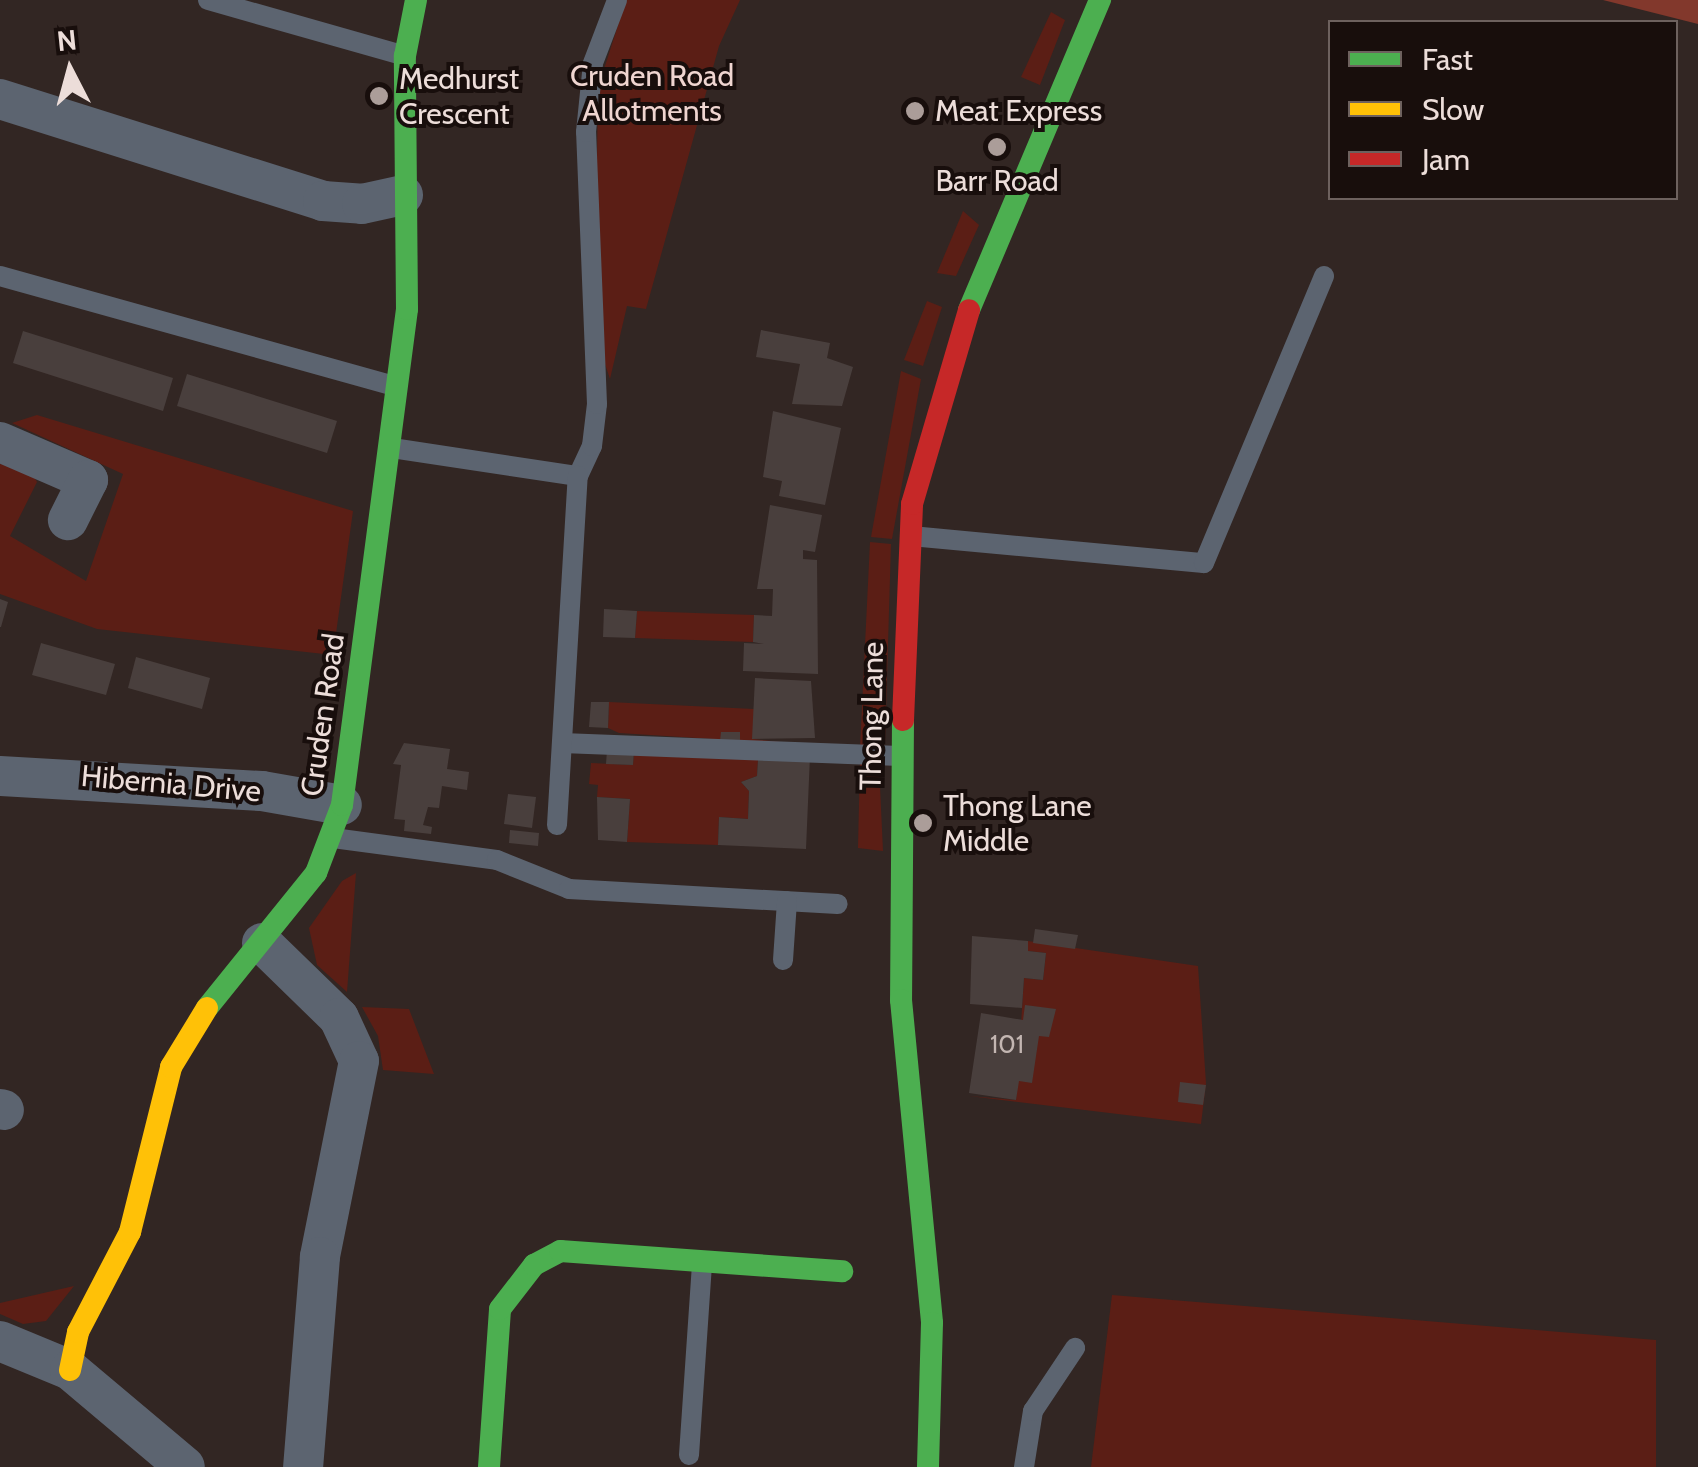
<!DOCTYPE html>
<style>
body{margin:0}
#map{position:relative;width:1698px;height:1467px;overflow:hidden;background:#322623;font-family:Cabin,sans-serif}
div>[style]{position:absolute}
[style*='--x']{left:calc(var(--x)*1px);top:calc(var(--y)*1px);width:calc(var(--w)*1px);rotate:calc(var(--a)*1deg)}
.green>*{inset:0;background:#5b1e15}
.forest>*{inset:0;background:#82382c}
.building>*{inset:0;background:#493f3d}
.lane>*{height:20px;margin:-10px;padding:0 10px;transform-origin:10px;border-radius:10px;background:#5c6470}
.street>*{height:40px;margin:-20px;padding:0 20px;transform-origin:20px;border-radius:20px;background:#5c6470}
.fast>*{height:22px;margin:-11px;padding:0 11px;transform-origin:11px;border-radius:11px;background:#4caf50}
.slow>*{height:22px;margin:-11px;padding:0 11px;transform-origin:11px;border-radius:11px;background:#ffc107}
.jam>*{height:22px;margin:-11px;padding:0 11px;transform-origin:11px;border-radius:11px;background:#c62828}
.dots>*{width:28px;height:28px;translate:-50% -50%;box-sizing:border-box;border:5px solid #180e0c;border-radius:50%}
span{translate:-50% -50%;white-space:nowrap;text-align:center;line-height:1.15;-webkit-text-stroke:8px #180e0c;paint-order:stroke}
.number-label{font-size:25px;color:#c3b6b2}
.number-label span{-webkit-text-stroke-width:0}
.park-label{font-size:30px;color:#efd5d0}
.poi-label{font-size:30px;color:#ecddd9}
.left{translate:0 -50%;text-align:left}
.street-label{font-size:30px;color:#ecddd9}
.legend{position:absolute;left:1328px;top:20px;width:350px;height:180px;box-sizing:border-box;background:#180e0c;border:2px solid #6d615e;margin:0;padding:12px 18px;list-style:none;font-size:30px;color:#ecddd9}
.legend li{display:flex;align-items:center;gap:20px;height:50px}
.legend b{width:50px;border:2px solid #6d615e}
.north{position:absolute;left:20px;top:20px;width:100px;height:100px;-webkit-text-stroke:8px #180e0c;paint-order:stroke;rotate:354deg;font-size:28px;font-weight:700;line-height:40px;text-align:center;color:#ecddd9}
.north::after{content:'';display:block;margin:auto;width:35px;height:45px;background:#ecddd9;clip-path:polygon(50% 0,100% 100%,50% 72%,0 100%)}
</style>
<div id="map">
<div class="green">
<div style="clip-path:polygon(626px 0,740px 0,719px 46px,646px 309px,627px 306px,610px 379px,602px 355px,596px 227px,598px 88px)"></div>
<div style="clip-path:polygon(1051px 12px,1065px 20px,1040px 85px,1021px 77px)"></div>
<div style="clip-path:polygon(963px 211px,979px 225px,956px 276px,937px 273px)"></div>
<div style="clip-path:polygon(927px 301px,942px 307px,923px 366px,904px 360px)"></div>
<div style="clip-path:polygon(901px 371px,921px 379px,892px 539px,871px 537px)"></div>
<div style="clip-path:polygon(37px 415px,353px 511px,333px 655px,97px 629px,0 594px,0 464px,30px 470px,37px 482px,10px 536px,86px 581px,123px 474px,12px 423px)"></div>
<div style="clip-path:polygon(870px 542px,891px 544px,885px 744px,860px 748px)"></div>
<div style="clip-path:polygon(637px 611px,754px 615px,753px 642px,635px 638px)"></div>
<div style="clip-path:polygon(609px 702px,754px 709px,753px 739px,809px 745px,619px 733px,608px 728px)"></div>
<div style="clip-path:polygon(634px 749px,758px 760px,757px 776px,741px 782px,749px 791px,748px 819px,719px 817px,718px 845px,627px 842px,630px 799px,597px 797px,598px 785px,589px 784px,591px 763px,633px 765px)"></div>
<div style="clip-path:polygon(860px 761px,879px 765px,883px 851px,858px 848px)"></div>
<div style="clip-path:polygon(356px 873px,347px 992px,317px 965px,309px 928px,342px 881px)"></div>
<div style="clip-path:polygon(1028px 941px,1198px 966px,1206px 1083px,1201px 1124px,969px 1096px,1016px 1100px,1024px 978px,1043px 980px,1046px 953px,1028px 951px)"></div>
<div style="clip-path:polygon(362px 1007px,409px 1009px,434px 1074px,383px 1070px,378px 1036px)"></div>
<div style="clip-path:polygon(74px 1286px,46px 1321px,23px 1324px,0 1314px,0 1303px)"></div>
<div style="clip-path:polygon(1112px 1295px,1656px 1340px,1656px 1467px,1091px 1467px)"></div>
</div>
<div class="forest">
<div style="clip-path:polygon(1603px 0,1698px 0,1698px 24px)"></div>
</div>
<div class="building">
<div style="clip-path:polygon(761px 330px,830px 343px,827px 358px,853px 367px,842px 406px,792px 404px,800px 364px,756px 357px)"></div>
<div style="clip-path:polygon(23px 331px,173px 378px,163px 411px,13px 363px)"></div>
<div style="clip-path:polygon(187px 374px,337px 421px,327px 453px,177px 406px)"></div>
<div style="clip-path:polygon(773px 411px,841px 428px,825px 505px,779px 496px,782px 481px,763px 477px)"></div>
<div style="clip-path:polygon(770px 505px,822px 515px,815px 552px,803px 550px,803px 559px,817px 560px,818px 674px,743px 671px,744px 643px,764px 644px,753px 642px,754px 615px,772px 616px,773px 589px,757px 589px)"></div>
<div style="clip-path:polygon(0 599px,8px 602px,1px 627px,0 627px)"></div>
<div style="clip-path:polygon(604px 609px,637px 611px,635px 638px,603px 637px)"></div>
<div style="clip-path:polygon(41px 643px,115px 664px,106px 695px,32px 675px)"></div>
<div style="clip-path:polygon(136px 657px,210px 678px,202px 709px,128px 688px)"></div>
<div style="clip-path:polygon(755px 678px,811px 681px,815px 738px,752px 739px)"></div>
<div style="clip-path:polygon(591px 702px,609px 702px,608px 728px,589px 727px)"></div>
<div style="clip-path:polygon(721px 732px,740px 732px,740px 742px,720px 741px)"></div>
<div style="clip-path:polygon(404px 743px,450px 749px,447px 769px,469px 772px,467px 790px,442px 786px,439px 808px,428px 807px,423px 825px,432px 827px,431px 834px,404px 831px,405px 820px,394px 819px,401px 765px,393px 764px)"></div>
<div style="clip-path:polygon(607px 750px,634px 751px,633px 765px,606px 764px)"></div>
<div style="clip-path:polygon(810px 756px,806px 849px,718px 845px,719px 817px,748px 819px,749px 791px,741px 782px,757px 776px,758px 760px)"></div>
<div style="clip-path:polygon(508px 794px,536px 797px,532px 828px,504px 824px)"></div>
<div style="clip-path:polygon(597px 797px,630px 799px,627px 842px,598px 840px)"></div>
<div style="clip-path:polygon(510px 830px,539px 833px,538px 846px,509px 843px)"></div>
<div style="clip-path:polygon(1035px 929px,1078px 935px,1075px 949px,1033px 943px)"></div>
<div style="clip-path:polygon(972px 936px,1028px 941px,1028px 951px,1046px 953px,1043px 980px,1024px 978px,1022px 1008px,970px 1004px)"></div>
<div style="clip-path:polygon(1025px 1005px,1056px 1009px,1049px 1037px,1039px 1036px,1032px 1083px,1019px 1081px,1016px 1100px,969px 1093px,981px 1013px,1023px 1020px)"></div>
<div style="clip-path:polygon(1180px 1082px,1206px 1085px,1203px 1105px,1178px 1102px)"></div>
</div>
<div class="lane">
<div style="--x:208;--y:0;--w:203;--a:15.8"></div>
<div style="--x:0;--y:276;--w:408;--a:15.6"></div>
<div style="--x:392;--y:448;--w:188;--a:8.6"></div>
<div style="--x:578;--y:476;--w:33;--a:-65"></div>
<div style="--x:592;--y:446;--w:42;--a:-83.2"></div>
<div style="--x:597;--y:404;--w:272;--a:-92.3"></div>
<div style="--x:586;--y:132;--w:69;--a:-84.2"></div>
<div style="--x:593;--y:63;--w:67;--a:-69.1"></div>
<div style="--x:911;--y:536;--w:294;--a:5.3"></div>
<div style="--x:1204;--y:563;--w:311;--a:-67.3"></div>
<div style="--x:562;--y:743;--w:338;--a:2.2"></div>
<div style="--x:557;--y:825;--w:350;--a:-86.6"></div>
<div style="--x:333;--y:838;--w:165;--a:7.6"></div>
<div style="--x:497;--y:860;--w:78;--a:21.9"></div>
<div style="--x:569;--y:889;--w:269;--a:3.2"></div>
<div style="--x:783;--y:960;--w:59;--a:-86.1"></div>
<div style="--x:689;--y:1455;--w:193;--a:-86.1"></div>
<div style="--x:1024;--y:1467;--w:57;--a:-80.9"></div>
<div style="--x:1033;--y:1411;--w:76;--a:-56.3"></div>
</div>
<div class="street">
<div style="--x:0;--y:99;--w:339;--a:17.5"></div>
<div style="--x:323;--y:201;--w:39;--a:4"></div>
<div style="--x:362;--y:204;--w:42;--a:-12.4"></div>
<div style="--x:0;--y:442;--w:96;--a:23.4"></div>
<div style="--x:88;--y:480;--w:45;--a:116.6"></div>
<div style="--x:0;--y:776;--w:262;--a:3.3"></div>
<div style="--x:262;--y:791;--w:81;--a:9.9"></div>
<div style="--x:262;--y:943;--w:107;--a:44.2"></div>
<div style="--x:339;--y:1018;--w:47;--a:65.1"></div>
<div style="--x:359;--y:1061;--w:200;--a:101.3"></div>
<div style="--x:320;--y:1257;--w:211;--a:94.6"></div>
<div style="--x:0;--y:1109;--w:4;--a:14"></div>
<div style="--x:0;--y:1341;--w:76;--a:22.5"></div>
<div style="--x:70;--y:1370;--w:150;--a:40.1"></div>
</div>
<div class="fast">
<div style="--x:969;--y:310;--w:337;--a:-67.1"></div>
<div style="--x:903;--y:720;--w:280;--a:90.4"></div>
<div style="--x:901;--y:1000;--w:324;--a:84.5"></div>
<div style="--x:932;--y:1323;--w:144;--a:91.6"></div>
<div style="--x:207;--y:1008;--w:174;--a:-51.1"></div>
<div style="--x:316;--y:873;--w:73;--a:-69.1"></div>
<div style="--x:342;--y:805;--w:500;--a:-82.53"></div>
<div style="--x:407;--y:309;--w:253;--a:-90.5"></div>
<div style="--x:405;--y:56;--w:57;--a:-78.9"></div>
<div style="--x:489;--y:1467;--w:158;--a:-86"></div>
<div style="--x:500;--y:1309;--w:56;--a:-52.3"></div>
<div style="--x:534;--y:1265;--w:30;--a:-28"></div>
<div style="--x:560;--y:1251;--w:283;--a:4.1"></div>
</div>
<div class="slow">
<div style="--x:70;--y:1370;--w:39;--a:-78"></div>
<div style="--x:78;--y:1332;--w:113;--a:-62.5"></div>
<div style="--x:130;--y:1232;--w:170;--a:-76"></div>
<div style="--x:171;--y:1067;--w:69;--a:-58.6"></div>
</div>
<div class="jam">
<div style="--x:903;--y:720;--w:216;--a:-87.6"></div>
<div style="--x:912;--y:504;--w:202;--a:-73.6"></div>
</div>
<div class="dots">
<div style="left:379px;top:96px;background:#ab9d99"></div>
<div style="left:915px;top:111px;background:#ab9d99"></div>
<div style="left:997px;top:147px;background:#ab9d99"></div>
<div style="left:923px;top:823px;background:#ab9d99"></div>
</div>
<div class="number-label">
<span style="left:1007px;top:1044px">101</span>
</div>
<div class="park-label">
<span style="left:652px;top:93px">Cruden Road<br>Allotments</span>
</div>
<div class="poi-label">
<span class="left" style="left:399px;top:96px">Medhurst<br>Crescent</span>
<span class="left" style="left:935px;top:111px">Meat Express</span>
<span style="left:997px;top:181px">Barr Road</span>
<span class="left" style="left:943px;top:823px">Thong Lane<br>Middle</span>
</div>
<div class="street-label">
<span style="left:323px;top:715px;rotate:-82deg">Cruden Road</span>
<span style="left:872px;top:716px;rotate:-89deg">Thong Lane</span>
<span style="left:171px;top:784px;rotate:5deg">Hibernia Drive</span>
</div>
<ul class="legend">
<li><b style="height:12px;background:#4caf50"></b>Fast</li>
<li><b style="height:12px;background:#ffc107"></b>Slow</li>
<li><b style="height:12px;background:#c62828"></b>Jam</li>
</ul>
<div class="north">N</div>
</div>
